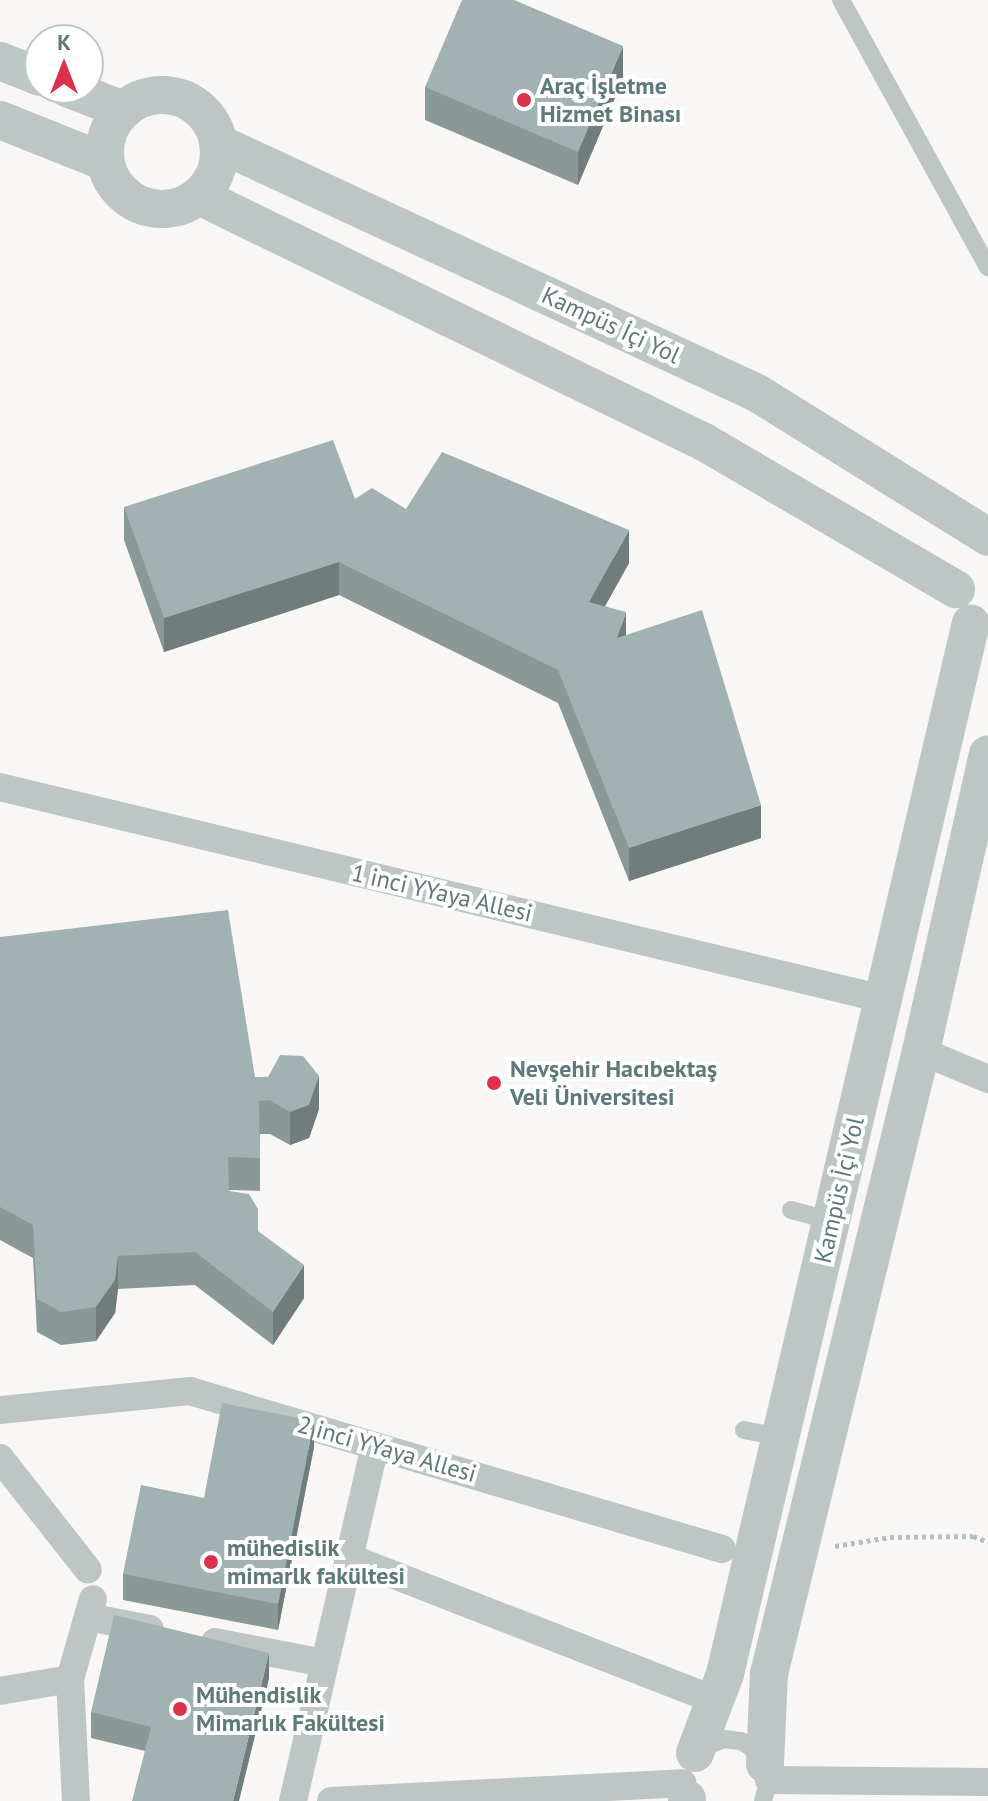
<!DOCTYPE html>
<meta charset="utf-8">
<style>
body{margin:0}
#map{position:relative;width:988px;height:1801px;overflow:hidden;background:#f8f7f5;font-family:"PT Sans",sans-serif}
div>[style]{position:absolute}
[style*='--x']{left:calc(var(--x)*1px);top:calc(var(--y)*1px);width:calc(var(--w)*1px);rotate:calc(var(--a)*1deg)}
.path>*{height:5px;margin-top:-2.5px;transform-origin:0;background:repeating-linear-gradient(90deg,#b8bebe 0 4px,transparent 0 8px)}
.service>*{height:18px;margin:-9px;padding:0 9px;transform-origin:9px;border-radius:9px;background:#bdc5c5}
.pedestrian>*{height:28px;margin:-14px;padding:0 14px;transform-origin:14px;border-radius:14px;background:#bdc5c5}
.minor>*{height:38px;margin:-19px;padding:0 19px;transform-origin:19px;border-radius:19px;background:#bdc5c5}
.minor>.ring{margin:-19px;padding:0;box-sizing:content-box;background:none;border:38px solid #bdc5c5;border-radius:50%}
.wall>*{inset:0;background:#8b9898}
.shaded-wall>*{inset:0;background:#717c7c}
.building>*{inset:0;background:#a2b1b1}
.dots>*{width:22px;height:22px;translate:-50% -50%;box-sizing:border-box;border:4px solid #fff;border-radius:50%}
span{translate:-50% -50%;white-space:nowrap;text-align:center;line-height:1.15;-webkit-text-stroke:8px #fff;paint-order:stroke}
.poi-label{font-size:24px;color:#5f7879;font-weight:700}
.left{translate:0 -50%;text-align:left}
.street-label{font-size:24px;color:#5f7879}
.north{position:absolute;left:24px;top:24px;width:80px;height:80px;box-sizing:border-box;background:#fff;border:2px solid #bfc9c9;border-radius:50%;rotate:0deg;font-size:22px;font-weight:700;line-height:32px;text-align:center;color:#5f7879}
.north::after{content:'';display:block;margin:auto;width:28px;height:36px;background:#dd304d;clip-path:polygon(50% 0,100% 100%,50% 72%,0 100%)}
</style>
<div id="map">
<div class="path">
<div style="--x:835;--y:1546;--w:56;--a:-9.3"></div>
<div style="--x:890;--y:1537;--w:83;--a:-0.7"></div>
<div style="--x:973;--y:1536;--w:16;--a:22"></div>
</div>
<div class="service">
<div style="--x:841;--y:0;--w:305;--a:61.2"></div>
<div style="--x:791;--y:1210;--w:42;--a:15"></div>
<div style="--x:744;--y:1430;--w:38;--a:11"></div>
<div style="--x:700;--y:1749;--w:26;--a:-23"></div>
<div style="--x:724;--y:1739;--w:17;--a:7"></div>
<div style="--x:741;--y:1741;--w:17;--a:33"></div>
<div style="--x:755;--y:1750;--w:17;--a:54"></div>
<div style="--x:765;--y:1764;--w:16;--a:76"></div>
<div style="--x:769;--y:1780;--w:22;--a:106"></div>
</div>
<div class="pedestrian">
<div style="--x:0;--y:787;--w:909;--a:13.49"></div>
<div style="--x:921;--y:1051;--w:73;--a:22.7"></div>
<div style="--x:0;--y:1410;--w:191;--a:-5.7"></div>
<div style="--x:190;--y:1391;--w:555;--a:16.54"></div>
<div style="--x:0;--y:1458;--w:142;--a:51.8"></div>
<div style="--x:348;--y:1557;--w:394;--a:21.3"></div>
<div style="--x:88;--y:1617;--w:63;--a:11"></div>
<div style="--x:215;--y:1642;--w:111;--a:10.9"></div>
<div style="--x:70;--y:1679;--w:83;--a:-74"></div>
<div style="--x:0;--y:1691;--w:71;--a:-9.7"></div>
<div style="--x:70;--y:1679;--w:122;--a:87.2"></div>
<div style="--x:769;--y:1780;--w:219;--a:0.5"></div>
<div style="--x:293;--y:1801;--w:364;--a:-77"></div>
<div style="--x:331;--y:1801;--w:352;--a:-2.9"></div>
</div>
<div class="minor">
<div style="--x:0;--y:61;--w:43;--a:21.8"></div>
<div style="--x:67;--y:88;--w:60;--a:21.4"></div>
<div class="ring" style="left:105px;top:95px;width:76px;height:76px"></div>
<div style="--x:0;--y:120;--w:113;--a:21.8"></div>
<div style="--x:218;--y:143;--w:594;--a:24.88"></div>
<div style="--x:757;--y:393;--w:272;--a:31.9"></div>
<div style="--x:199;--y:196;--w:562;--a:25.97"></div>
<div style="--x:704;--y:442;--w:292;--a:30.3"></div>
<div style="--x:695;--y:1753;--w:85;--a:-69.2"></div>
<div style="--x:725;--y:1674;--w:1079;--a:-76.83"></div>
<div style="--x:765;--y:1764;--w:90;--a:-87.5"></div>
<div style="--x:769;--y:1674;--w:641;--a:-76.29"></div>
<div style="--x:921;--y:1051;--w:304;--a:-77.3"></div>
<div style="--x:687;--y:1799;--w:2;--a:90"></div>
</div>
<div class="wall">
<div style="clip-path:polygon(623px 79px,578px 185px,425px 120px,425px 87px)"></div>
<div style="clip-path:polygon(355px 499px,406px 509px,629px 563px,605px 606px,626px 635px,761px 838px,629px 881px,558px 703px,339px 595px,164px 652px,124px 540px,124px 507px)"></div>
<div style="clip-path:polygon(0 937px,255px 1077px,319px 1109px,309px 1138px,290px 1145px,270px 1134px,260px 1134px,260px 1191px,229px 1190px,304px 1298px,273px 1345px,195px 1285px,118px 1289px,115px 1313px,96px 1341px,61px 1345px,37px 1332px,33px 1258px,0 1240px)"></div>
<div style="clip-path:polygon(314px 1447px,278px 1630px,123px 1600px,123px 1574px,204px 1498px)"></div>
<div style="clip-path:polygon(269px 1679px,145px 1751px,91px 1738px,91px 1712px)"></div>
</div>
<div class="shaded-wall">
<div style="clip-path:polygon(623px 46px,623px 79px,578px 185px,578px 152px)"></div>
<div style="clip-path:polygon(629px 530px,629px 563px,589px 635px,589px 602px)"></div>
<div style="clip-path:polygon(339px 562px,339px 595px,164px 652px,164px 618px)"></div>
<div style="clip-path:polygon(626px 612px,626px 646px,617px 638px)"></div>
<div style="clip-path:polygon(761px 805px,761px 838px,629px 881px,629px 848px)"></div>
<div style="clip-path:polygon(319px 1076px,319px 1109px,309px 1138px,290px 1145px,290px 1112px)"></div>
<div style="clip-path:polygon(118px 1256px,118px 1289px,115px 1313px,96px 1341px,96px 1307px)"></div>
<div style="clip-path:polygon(304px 1265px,304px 1298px,273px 1345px,273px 1312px)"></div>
<div style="clip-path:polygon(314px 1421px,314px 1447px,278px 1630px,278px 1604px)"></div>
<div style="clip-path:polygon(269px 1653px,269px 1679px,239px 1801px,233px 1801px)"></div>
</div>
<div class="building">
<div style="clip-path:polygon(462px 0,514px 0,623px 46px,578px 152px,425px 87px)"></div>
<div style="clip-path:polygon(333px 440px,355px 499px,372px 488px,406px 509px,442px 452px,629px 530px,589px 602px,626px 612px,617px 638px,702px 610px,761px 805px,629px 848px,558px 670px,339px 562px,164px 618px,124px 507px)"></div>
<div style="clip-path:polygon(228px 910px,255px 1077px,268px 1077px,280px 1055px,303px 1056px,319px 1076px,309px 1105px,290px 1112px,270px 1100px,259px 1101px,260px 1158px,228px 1157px,229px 1191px,249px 1194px,258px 1209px,258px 1231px,304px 1265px,273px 1312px,195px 1252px,118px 1256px,115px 1280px,96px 1307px,61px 1312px,37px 1299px,33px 1225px,0 1207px,0 937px)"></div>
<div style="clip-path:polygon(222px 1403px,314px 1421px,278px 1604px,123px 1574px,141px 1485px,204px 1498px)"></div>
<div style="clip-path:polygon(114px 1615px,269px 1653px,233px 1801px,132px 1801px,151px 1727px,91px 1712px)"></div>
</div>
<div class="dots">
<div style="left:524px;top:100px;background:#dd304d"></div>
<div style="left:494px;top:1083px;background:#dd304d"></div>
<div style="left:211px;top:1562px;background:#dd304d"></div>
<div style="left:180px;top:1709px;background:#dd304d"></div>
</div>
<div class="poi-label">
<span class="left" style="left:540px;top:100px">Araç İşletme<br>Hizmet Binası</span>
<span class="left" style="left:510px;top:1083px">Nevşehir Hacıbektaş<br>Veli Üniversitesi</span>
<span class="left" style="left:227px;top:1562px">mühedislik<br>mimarlk fakültesi</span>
<span class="left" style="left:196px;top:1709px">Mühendislik<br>Mimarlık Fakültesi</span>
</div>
<div class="street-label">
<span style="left:611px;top:325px;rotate:25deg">Kampüs İçi Yol</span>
<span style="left:442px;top:893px;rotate:13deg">1 inci YYaya Allesi</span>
<span style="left:839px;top:1190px;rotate:-77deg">Kampüs İçi Yol</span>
<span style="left:387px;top:1449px;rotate:16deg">2 inci YYaya Allesi</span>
</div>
<div class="north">K</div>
</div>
